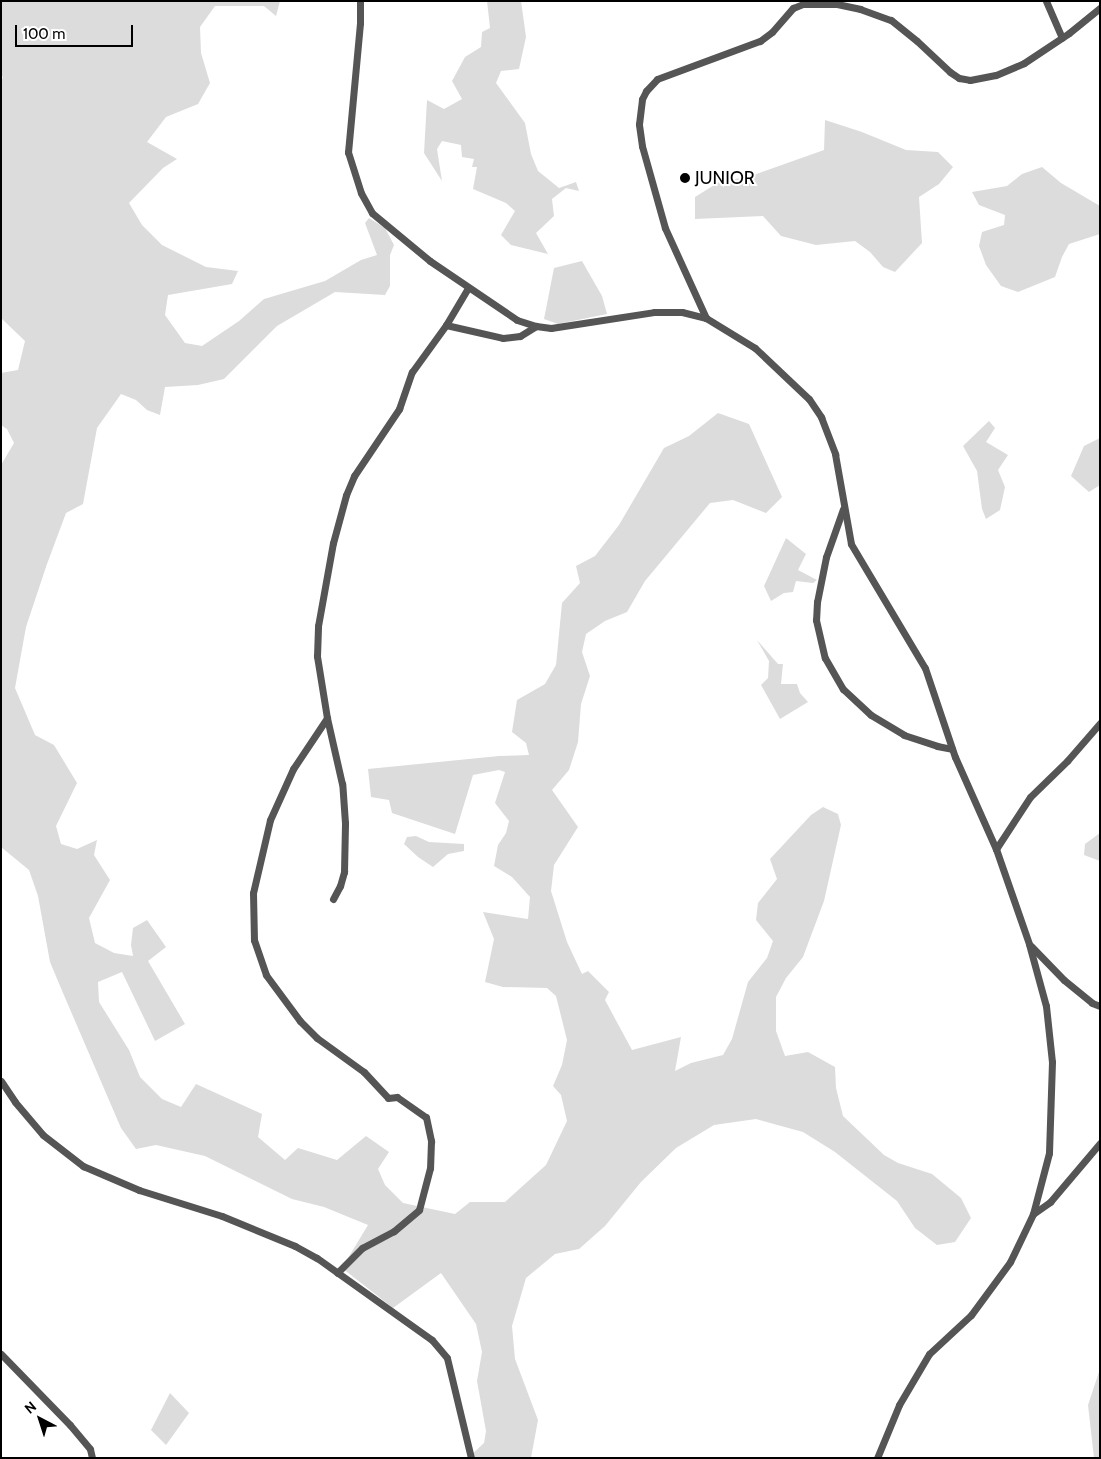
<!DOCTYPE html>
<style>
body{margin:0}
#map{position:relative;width:1101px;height:1459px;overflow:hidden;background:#fff;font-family:Cabin,sans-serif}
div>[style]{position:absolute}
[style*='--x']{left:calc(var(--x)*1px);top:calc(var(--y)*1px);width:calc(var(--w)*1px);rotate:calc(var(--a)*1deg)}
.green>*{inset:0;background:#dcdcdc}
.street>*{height:7px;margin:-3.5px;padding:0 3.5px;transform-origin:3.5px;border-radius:3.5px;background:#555}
.dots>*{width:14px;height:14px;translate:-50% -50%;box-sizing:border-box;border:2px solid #fff;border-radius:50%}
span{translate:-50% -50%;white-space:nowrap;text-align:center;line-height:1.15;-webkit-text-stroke:4px #fff;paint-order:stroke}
.poi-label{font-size:18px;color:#000}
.left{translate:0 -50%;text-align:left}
.frame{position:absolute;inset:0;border:2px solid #000;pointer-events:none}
.north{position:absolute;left:15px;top:1394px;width:50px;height:50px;-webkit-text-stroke:4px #fff;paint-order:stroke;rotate:320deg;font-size:14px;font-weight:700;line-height:20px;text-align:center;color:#000}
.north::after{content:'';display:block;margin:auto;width:18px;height:22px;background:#000;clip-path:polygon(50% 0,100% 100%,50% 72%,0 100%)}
.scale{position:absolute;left:15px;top:25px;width:118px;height:22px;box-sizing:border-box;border:2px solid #000;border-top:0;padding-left:6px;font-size:15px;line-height:18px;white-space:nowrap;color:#000;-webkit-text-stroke:4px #fff;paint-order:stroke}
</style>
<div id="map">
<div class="green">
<div style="clip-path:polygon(1px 1px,280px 1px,276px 16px,264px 6px,215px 6px,200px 27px,201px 53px,210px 83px,198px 104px,166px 117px,147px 142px,177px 159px,163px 168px,129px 203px,142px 225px,162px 245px,206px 267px,238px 271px,232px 284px,168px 295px,165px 315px,185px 343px,202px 346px,239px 321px,264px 299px,325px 281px,361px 260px,377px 255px,365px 223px,369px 218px,385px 228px,394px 245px,390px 255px,390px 286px,385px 295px,335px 292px,277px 326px,224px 379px,198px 385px,165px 387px,160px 415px,147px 410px,136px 400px,121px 394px,97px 428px,83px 504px,66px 513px,47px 564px,26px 627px,15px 688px,35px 735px,54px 745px,77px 783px,56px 826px,61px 844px,77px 849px,97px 840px,94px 855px,110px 880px,89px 918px,95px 943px,114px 953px,133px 956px,131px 945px,133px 928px,147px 920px,166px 947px,148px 961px,185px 1024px,155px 1041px,122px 972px,98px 982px,99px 1002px,129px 1050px,140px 1077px,162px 1099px,181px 1107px,196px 1084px,262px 1114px,258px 1137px,285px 1160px,298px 1148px,337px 1160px,366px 1136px,389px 1152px,378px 1169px,385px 1185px,403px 1203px,455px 1214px,470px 1202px,505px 1202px,546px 1165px,567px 1121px,561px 1095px,553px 1086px,562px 1065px,567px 1040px,556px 996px,547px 988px,503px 987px,485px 982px,494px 939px,483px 912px,528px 919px,530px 897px,512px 877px,494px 866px,498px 845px,506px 833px,509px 821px,495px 803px,505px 772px,499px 770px,473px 775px,455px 834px,392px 813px,389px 800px,371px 797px,368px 769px,499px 756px,529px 755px,526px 743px,512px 732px,517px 700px,545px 684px,556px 665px,562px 603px,580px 583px,576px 566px,595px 556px,619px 525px,664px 448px,689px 436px,718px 413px,749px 424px,782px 497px,766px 513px,733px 500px,710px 503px,645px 581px,627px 612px,605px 621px,586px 634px,582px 652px,590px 676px,581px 704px,578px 742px,569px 770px,552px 790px,578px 827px,554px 865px,551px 891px,567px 942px,582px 974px,588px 971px,609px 992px,605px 1000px,632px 1050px,681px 1037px,675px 1071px,691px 1063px,723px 1055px,732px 1039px,748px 982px,767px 958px,773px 941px,756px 920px,758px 903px,777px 879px,770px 859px,811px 815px,823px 807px,838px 814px,841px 825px,824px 901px,803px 957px,786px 978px,776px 997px,776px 1031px,785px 1056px,808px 1052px,835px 1067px,836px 1088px,843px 1116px,884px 1155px,898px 1163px,932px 1174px,961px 1198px,971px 1218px,955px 1242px,937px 1245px,915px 1228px,897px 1201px,835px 1152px,803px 1132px,756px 1119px,714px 1125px,676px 1148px,641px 1182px,605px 1226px,579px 1249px,555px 1254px,526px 1278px,512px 1326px,515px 1359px,538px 1420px,531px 1458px,468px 1458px,484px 1443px,486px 1431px,477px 1381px,482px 1352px,476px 1324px,441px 1273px,393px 1308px,342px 1268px,368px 1225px,324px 1207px,292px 1199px,205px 1156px,156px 1145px,136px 1149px,121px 1128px,63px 993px,50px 962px,38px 896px,29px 870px,1px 847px,1px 465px,14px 443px,7px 429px,1px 425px,1px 373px,18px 370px,25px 341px,1px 318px,1px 79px,3px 78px,1px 73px)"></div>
<div style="clip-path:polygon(487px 1px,521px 1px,526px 37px,519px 69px,501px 71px,496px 83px,525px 123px,531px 154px,538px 171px,559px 188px,576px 182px,579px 191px,566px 188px,552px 199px,554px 216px,536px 233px,548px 254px,511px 245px,501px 235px,515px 211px,506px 203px,473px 189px,477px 167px,472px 167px,474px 159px,462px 157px,461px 145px,442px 141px,437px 149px,442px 181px,424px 153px,427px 100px,444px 109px,462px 99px,452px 81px,465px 57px,481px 47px,482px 32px,490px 28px)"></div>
<div style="clip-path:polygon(825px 120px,862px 132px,906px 150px,938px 152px,953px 167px,939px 184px,919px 197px,922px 243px,895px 272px,883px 267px,870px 252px,855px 241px,816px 245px,781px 236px,763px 216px,695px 219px,695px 197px,719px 182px,751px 176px,824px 150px)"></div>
<div style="clip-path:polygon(1042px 167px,1061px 183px,1100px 206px,1100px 234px,1069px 244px,1062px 257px,1055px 277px,1018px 292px,1001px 286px,986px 265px,979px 246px,982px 232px,1004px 225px,1005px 215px,979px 205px,972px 192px,1007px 186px,1022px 174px)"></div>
<div style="clip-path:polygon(582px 261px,602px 296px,607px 314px,558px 324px,544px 319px,554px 268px)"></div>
<div style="clip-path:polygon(989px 421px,995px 428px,986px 442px,1008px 455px,998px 470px,1005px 487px,1000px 510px,986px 519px,982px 509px,977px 471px,963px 446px)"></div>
<div style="clip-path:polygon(1100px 438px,1100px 485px,1089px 492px,1071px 476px,1084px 446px)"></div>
<div style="clip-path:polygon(786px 538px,806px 554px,798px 570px,817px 580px,813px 583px,796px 581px,793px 592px,784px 593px,771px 601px,764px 586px)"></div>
<div style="clip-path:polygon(757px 640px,778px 664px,783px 664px,781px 684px,797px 684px,800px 693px,808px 702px,780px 719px,761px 685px,768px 678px,769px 661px)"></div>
<div style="clip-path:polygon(1100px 833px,1100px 861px,1084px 855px,1085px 844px)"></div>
<div style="clip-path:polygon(416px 836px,429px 842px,464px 844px,464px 851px,448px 854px,433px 867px,418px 857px,404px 844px,407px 837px)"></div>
<div style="clip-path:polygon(1100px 1369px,1100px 1458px,1094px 1458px,1088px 1405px)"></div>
<div style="clip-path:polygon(170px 1393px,189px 1413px,166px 1445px,151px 1430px)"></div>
</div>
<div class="street">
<div style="--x:360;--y:1;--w:22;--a:90"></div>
<div style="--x:360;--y:23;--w:130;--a:95.3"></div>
<div style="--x:348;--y:152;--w:43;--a:72.4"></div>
<div style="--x:361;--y:193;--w:23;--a:61"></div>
<div style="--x:372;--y:213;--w:75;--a:39.6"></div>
<div style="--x:430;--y:261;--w:105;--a:34.1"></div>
<div style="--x:517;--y:320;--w:20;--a:18"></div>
<div style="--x:536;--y:326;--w:15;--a:8"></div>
<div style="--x:551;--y:328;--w:104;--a:-8.8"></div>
<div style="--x:654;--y:312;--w:28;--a:0"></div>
<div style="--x:682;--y:312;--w:25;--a:14"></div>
<div style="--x:706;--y:318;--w:57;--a:31.5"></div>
<div style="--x:755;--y:348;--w:74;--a:43.4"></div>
<div style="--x:809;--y:399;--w:22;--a:56"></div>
<div style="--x:821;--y:417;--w:40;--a:69"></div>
<div style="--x:835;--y:454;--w:91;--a:79.9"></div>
<div style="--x:851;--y:544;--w:144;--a:59.2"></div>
<div style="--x:925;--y:668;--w:94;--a:71.4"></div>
<div style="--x:955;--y:757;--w:101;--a:66"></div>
<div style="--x:996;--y:849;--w:101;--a:70.8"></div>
<div style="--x:1029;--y:944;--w:64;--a:74.7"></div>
<div style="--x:1046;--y:1006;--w:56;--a:83.9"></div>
<div style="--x:1052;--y:1062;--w:91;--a:91.9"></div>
<div style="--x:1049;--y:1153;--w:63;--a:104.7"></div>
<div style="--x:1033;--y:1214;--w:53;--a:115.6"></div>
<div style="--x:1010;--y:1262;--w:66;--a:126.3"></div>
<div style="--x:971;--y:1315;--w:57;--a:137.1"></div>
<div style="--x:929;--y:1354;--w:59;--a:120.5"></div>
<div style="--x:899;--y:1405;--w:57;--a:112.5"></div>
<div style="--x:1046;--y:1;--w:40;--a:66.6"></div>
<div style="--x:706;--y:318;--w:99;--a:-114.5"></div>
<div style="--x:665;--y:228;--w:85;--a:-105.7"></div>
<div style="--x:642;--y:146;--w:22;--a:-98"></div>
<div style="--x:639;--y:124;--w:25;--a:-83"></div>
<div style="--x:642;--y:99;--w:9;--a:-63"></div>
<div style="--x:646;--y:91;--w:16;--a:-47"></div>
<div style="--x:657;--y:79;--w:110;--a:-20.3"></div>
<div style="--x:760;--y:41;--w:15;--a:-37"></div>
<div style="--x:772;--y:32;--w:32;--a:-49"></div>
<div style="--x:793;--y:8;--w:11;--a:-22"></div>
<div style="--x:803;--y:4;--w:34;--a:0"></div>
<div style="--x:837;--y:4;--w:24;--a:12"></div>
<div style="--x:860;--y:9;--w:33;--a:20"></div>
<div style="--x:891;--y:20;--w:33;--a:39"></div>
<div style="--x:917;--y:41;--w:45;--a:43.2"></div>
<div style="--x:950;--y:72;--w:11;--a:34"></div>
<div style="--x:959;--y:78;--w:11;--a:10"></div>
<div style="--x:970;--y:80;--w:26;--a:-11"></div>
<div style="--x:996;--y:75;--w:30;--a:-23"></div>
<div style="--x:1024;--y:63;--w:54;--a:-33.7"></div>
<div style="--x:1069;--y:33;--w:40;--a:-39"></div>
<div style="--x:446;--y:325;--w:58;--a:12.8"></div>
<div style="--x:503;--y:338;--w:17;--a:-7"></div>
<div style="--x:520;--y:336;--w:19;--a:-32"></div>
<div style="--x:843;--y:509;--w:51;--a:109.5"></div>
<div style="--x:826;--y:557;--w:46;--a:101.3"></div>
<div style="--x:817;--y:602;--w:18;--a:93"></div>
<div style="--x:816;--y:620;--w:39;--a:77"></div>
<div style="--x:825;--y:658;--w:36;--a:60"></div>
<div style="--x:843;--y:689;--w:38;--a:43"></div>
<div style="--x:871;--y:715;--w:39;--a:31"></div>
<div style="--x:904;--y:735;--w:35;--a:18"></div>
<div style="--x:937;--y:746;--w:15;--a:11"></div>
<div style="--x:327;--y:718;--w:61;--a:123.7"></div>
<div style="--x:293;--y:769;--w:56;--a:114.3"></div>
<div style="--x:270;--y:820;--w:75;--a:103.1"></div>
<div style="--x:253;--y:893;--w:47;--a:88.8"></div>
<div style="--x:254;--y:940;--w:37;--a:71"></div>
<div style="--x:266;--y:975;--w:57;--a:53.5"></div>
<div style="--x:300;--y:1021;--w:24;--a:45"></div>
<div style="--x:317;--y:1038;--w:58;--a:35.9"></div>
<div style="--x:364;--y:1072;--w:35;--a:47"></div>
<div style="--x:388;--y:1098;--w:9;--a:-6"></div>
<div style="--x:397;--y:1097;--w:35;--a:35"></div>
<div style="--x:426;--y:1117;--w:25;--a:78"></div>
<div style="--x:431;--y:1141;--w:27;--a:92"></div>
<div style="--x:430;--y:1168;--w:43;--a:104.7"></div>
<div style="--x:419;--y:1210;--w:33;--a:140"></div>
<div style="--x:394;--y:1231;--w:36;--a:152"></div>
<div style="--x:362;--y:1248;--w:35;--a:135"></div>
<div style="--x:996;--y:849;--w:62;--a:-56.8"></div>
<div style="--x:1030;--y:797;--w:52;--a:-44.2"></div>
<div style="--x:1067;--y:761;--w:50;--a:-49"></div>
<div style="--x:333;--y:899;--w:15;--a:-62"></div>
<div style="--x:340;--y:886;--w:15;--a:-74"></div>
<div style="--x:344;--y:872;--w:49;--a:-88.8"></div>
<div style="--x:345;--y:823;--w:39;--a:-94"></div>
<div style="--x:342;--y:784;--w:68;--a:-102.8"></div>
<div style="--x:327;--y:718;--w:63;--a:-99.2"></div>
<div style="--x:317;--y:656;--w:30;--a:-88"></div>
<div style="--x:318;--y:626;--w:84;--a:-79.8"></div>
<div style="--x:333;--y:543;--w:50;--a:-74.8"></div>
<div style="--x:346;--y:495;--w:21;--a:-67"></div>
<div style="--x:354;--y:476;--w:81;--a:-56.1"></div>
<div style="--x:399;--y:409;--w:39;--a:-71"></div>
<div style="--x:412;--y:372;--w:58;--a:-54.1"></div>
<div style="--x:446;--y:325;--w:43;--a:-59.3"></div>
<div style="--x:1031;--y:946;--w:47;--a:45.9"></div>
<div style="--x:1064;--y:980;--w:36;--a:39"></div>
<div style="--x:1092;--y:1003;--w:9;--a:21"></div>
<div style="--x:1;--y:1081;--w:25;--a:56"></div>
<div style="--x:15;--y:1102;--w:43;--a:49.7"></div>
<div style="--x:43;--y:1135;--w:51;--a:37.8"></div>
<div style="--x:83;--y:1166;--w:61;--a:23.2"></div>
<div style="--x:139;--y:1190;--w:87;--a:17.4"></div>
<div style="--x:222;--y:1216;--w:79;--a:22.3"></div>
<div style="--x:295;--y:1246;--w:25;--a:29"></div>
<div style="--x:317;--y:1258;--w:141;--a:35.5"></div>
<div style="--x:432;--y:1340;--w:23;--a:50"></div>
<div style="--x:447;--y:1358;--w:103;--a:76.5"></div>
<div style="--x:1033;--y:1214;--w:21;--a:-35"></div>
<div style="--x:1050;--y:1202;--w:77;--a:-49.7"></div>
<div style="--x:1;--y:1354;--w:99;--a:45.8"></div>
<div style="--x:70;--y:1425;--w:31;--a:50"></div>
<div style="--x:90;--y:1449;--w:9;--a:77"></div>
</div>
<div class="dots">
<div style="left:685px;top:178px;background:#000"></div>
</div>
<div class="poi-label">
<span class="left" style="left:695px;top:178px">JUNIOR</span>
</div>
<div class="frame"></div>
<div class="north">N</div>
<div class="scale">100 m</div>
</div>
